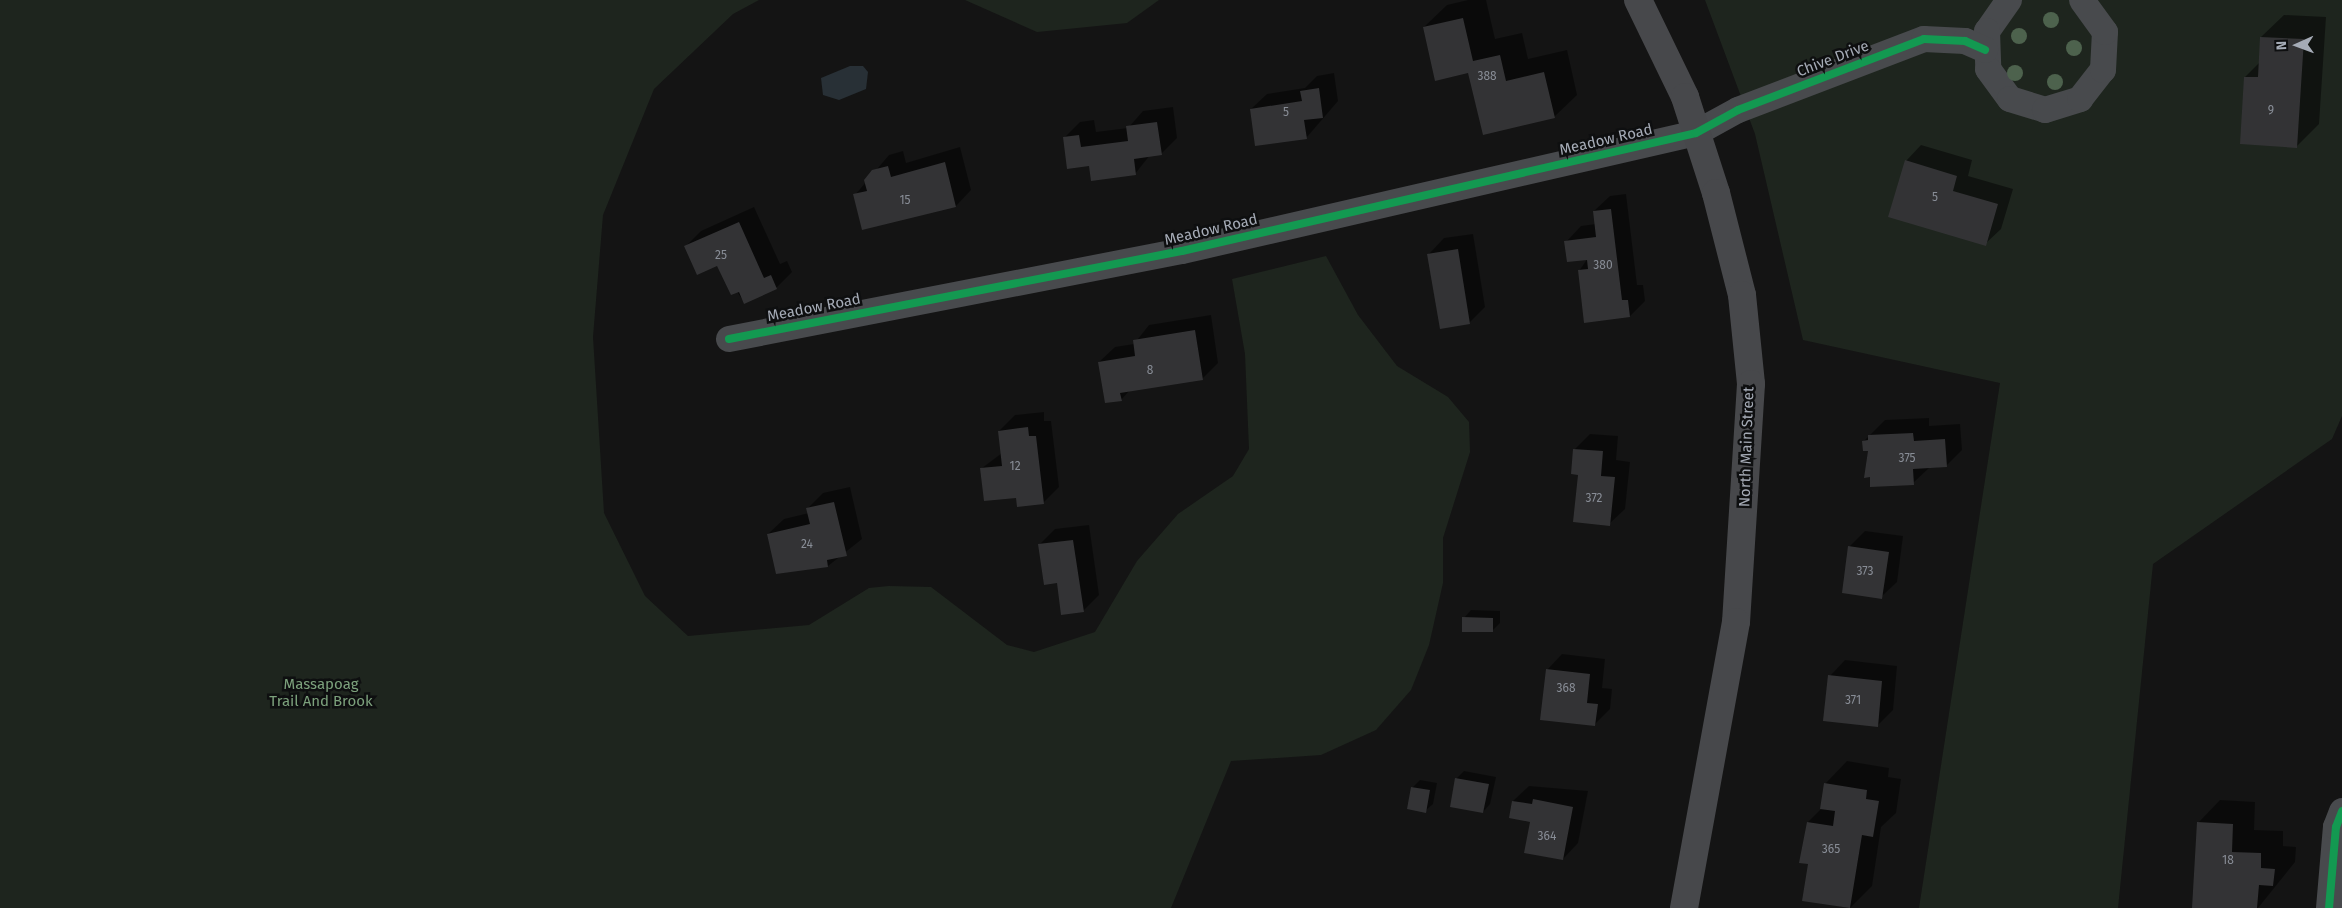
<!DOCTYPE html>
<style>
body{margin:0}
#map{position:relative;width:2342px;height:908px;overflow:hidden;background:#141414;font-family:"Fira Sans",sans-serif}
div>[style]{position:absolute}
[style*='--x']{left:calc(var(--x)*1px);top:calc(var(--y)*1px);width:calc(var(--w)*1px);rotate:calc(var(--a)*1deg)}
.green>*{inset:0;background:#1e251e}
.water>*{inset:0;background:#283036}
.shadow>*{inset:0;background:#0007}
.building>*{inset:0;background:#333335}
.street>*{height:26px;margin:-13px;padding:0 13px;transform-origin:13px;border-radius:13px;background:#484a4d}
.secondary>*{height:28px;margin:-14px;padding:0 14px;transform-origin:14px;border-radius:14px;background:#47484b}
.cycleway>*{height:8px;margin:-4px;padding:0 4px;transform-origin:4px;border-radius:4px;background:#139951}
.trees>*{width:16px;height:16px;margin:-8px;border-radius:50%;background:#4d624d}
span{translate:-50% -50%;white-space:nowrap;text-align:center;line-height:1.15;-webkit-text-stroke:5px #0e0f10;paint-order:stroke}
.number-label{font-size:12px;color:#888d96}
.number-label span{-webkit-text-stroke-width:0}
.street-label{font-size:15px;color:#a5abb6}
.park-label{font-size:15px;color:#7ca17c}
.north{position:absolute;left:2272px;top:20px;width:50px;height:50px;-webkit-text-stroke:4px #0e0f10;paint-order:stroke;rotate:268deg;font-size:14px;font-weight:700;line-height:20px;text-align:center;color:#a5abb6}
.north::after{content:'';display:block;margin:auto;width:18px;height:22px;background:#a5abb6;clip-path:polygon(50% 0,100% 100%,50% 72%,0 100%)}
</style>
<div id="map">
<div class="green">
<div style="clip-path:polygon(0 0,759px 0,733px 14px,654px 89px,603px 215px,593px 337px,604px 513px,645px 596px,688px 636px,809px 625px,869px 588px,889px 586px,931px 587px,1007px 645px,1034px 652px,1095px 632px,1137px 561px,1178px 514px,1233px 476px,1249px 449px,1245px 354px,1232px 279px,1326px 256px,1358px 315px,1397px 366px,1448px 397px,1469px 422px,1470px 452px,1443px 538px,1443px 583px,1429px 645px,1411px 690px,1376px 730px,1321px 755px,1231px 761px,1171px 908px,0 908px)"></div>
<div style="clip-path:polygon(965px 0,1159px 0,1127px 23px,1037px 32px)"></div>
<div style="clip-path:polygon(1705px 0,2342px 0,2342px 416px,2332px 439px,2153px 564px,2118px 908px,1919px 908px,2000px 383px,1803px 340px,1755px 134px)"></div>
</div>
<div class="water">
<div style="clip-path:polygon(850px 66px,863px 66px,868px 72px,866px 89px,839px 100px,823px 95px,821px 78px)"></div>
</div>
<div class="shadow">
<div style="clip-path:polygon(1468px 0,1486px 0,1495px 39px,1522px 33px,1528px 59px,1567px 50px,1577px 95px,1554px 117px,1469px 72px,1424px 27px,1447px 5px)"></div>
<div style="clip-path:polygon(2284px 15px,2326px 17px,2319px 124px,2297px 146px,2245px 77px,2260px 62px,2261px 37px)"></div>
<div style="clip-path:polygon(1334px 73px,1338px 101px,1307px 137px,1251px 109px,1267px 94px,1305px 88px,1317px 76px)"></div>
<div style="clip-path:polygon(1173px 107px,1177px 138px,1161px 154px,1150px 155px,1135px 174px,1090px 164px,1064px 138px,1080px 122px,1094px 120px,1096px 132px,1128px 128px,1143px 111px)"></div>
<div style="clip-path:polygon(1921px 145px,1972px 160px,1968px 176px,2013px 189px,2001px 229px,1985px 244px,1906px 161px)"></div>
<div style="clip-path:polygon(960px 147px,971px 190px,956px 206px,863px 229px,855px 195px,889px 155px,903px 151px,906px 163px)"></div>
<div style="clip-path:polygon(1626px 194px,1637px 285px,1643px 285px,1645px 301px,1630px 316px,1579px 271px,1588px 258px,1566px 242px,1581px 226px,1596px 224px,1594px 211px,1610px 196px)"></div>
<div style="clip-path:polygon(754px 207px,780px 264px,787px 261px,792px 272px,777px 287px,744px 302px,718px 264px,686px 246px,701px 231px)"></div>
<div style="clip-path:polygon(1473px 234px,1485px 307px,1469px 323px,1429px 254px,1444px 238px)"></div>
<div style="clip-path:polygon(1211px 315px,1218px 363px,1202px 379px,1130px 390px,1121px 400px,1099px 362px,1115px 347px,1134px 344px,1149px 325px)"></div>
<div style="clip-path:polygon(1044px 412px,1044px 421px,1051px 421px,1059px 487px,1043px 503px,1017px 496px,982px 468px,1002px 453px,999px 431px,1015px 415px)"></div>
<div style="clip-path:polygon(1929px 418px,1929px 426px,1960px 424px,1962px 450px,1946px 466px,1929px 468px,1913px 483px,1864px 441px,1885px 420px)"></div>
<div style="clip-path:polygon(1590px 434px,1618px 436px,1616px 460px,1630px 462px,1625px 509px,1609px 524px,1579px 474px,1575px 449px)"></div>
<div style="clip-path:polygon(850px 487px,862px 539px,828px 566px,768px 534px,784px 519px,809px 513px,808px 508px,823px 493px)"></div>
<div style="clip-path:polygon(1089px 525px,1099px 595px,1083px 611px,1058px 581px,1039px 545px,1055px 529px)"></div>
<div style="clip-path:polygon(1865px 531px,1903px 536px,1897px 582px,1881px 597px,1850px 546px)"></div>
<div style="clip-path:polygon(1471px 610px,1500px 611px,1500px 623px,1492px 631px,1464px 618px)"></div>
<div style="clip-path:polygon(1562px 654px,1605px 659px,1602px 688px,1612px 689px,1610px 709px,1594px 725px,1547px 670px)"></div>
<div style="clip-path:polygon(1845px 660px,1897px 666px,1893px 710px,1877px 726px,1830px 676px)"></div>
<div style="clip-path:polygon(1847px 761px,1889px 768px,1888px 777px,1901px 779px,1896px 813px,1881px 827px,1872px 886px,1850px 908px,1803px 900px,1810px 863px,1808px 822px,1821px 809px,1825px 784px)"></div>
<div style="clip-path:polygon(1464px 771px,1496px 777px,1490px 804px,1483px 812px,1451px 806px,1457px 778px)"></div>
<div style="clip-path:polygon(1420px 780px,1437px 783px,1433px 804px,1425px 811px,1412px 788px)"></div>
<div style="clip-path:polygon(1529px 786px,1588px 791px,1578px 843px,1563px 859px,1513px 801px)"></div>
<div style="clip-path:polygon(2220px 800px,2255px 802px,2254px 830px,2283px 831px,2283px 846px,2296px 847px,2295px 862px,2258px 908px,2194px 908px,2198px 823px)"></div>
</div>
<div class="building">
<div style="clip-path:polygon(1463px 18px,1473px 61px,1500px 55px,1506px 81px,1544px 72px,1555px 118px,1483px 135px,1468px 73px,1435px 81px,1423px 27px)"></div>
<div style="clip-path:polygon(2260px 37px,2304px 39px,2297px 148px,2240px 144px,2244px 77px,2258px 77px)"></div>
<div style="clip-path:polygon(1319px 88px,1323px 118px,1304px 120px,1307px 139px,1255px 146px,1250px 109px,1302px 101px,1300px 91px)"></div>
<div style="clip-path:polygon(1157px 122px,1162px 155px,1134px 159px,1136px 175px,1091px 181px,1089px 166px,1067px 169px,1063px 137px,1079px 135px,1081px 147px,1128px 141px,1126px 126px)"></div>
<div style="clip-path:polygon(1905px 160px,1957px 176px,1953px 191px,1998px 204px,1986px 246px,1888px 217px)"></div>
<div style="clip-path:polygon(945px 162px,956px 207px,862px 230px,853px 194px,867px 191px,864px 180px,872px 170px,888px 166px,891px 177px)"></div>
<div style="clip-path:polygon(1611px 209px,1622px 300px,1628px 300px,1630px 317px,1584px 323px,1578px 270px,1588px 269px,1587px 260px,1567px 262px,1564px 241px,1596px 237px,1593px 211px)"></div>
<div style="clip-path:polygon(739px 222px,764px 278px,771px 275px,777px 289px,744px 304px,739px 292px,731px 295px,717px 266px,697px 275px,684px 246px)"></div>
<div style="clip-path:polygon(1458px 249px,1470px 324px,1440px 329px,1427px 254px)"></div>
<div style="clip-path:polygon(1195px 330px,1203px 380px,1120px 393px,1122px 401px,1105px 403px,1098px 362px,1135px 356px,1133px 340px)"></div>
<div style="clip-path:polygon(1028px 427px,1029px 436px,1036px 436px,1044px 504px,1017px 507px,1016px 498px,984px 501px,980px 468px,1002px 466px,998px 431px)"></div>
<div style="clip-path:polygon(1913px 433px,1914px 441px,1945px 439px,1947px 467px,1913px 469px,1914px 485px,1870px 487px,1870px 477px,1864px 478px,1868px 451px,1863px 451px,1862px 441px,1868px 440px,1868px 435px)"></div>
<div style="clip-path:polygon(1573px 449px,1603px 451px,1601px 476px,1615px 477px,1610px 526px,1573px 522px,1578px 475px,1571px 474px)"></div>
<div style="clip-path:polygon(834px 502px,847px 556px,827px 560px,828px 567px,776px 574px,767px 534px,810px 524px,806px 508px)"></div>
<div style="clip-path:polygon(1073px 540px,1084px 612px,1061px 615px,1057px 583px,1044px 585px,1038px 544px)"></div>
<div style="clip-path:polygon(1848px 546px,1889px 552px,1882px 599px,1842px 593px)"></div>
<div style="clip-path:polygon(1462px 617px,1493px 618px,1493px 632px,1462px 632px)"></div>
<div style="clip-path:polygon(1546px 669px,1590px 674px,1587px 703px,1598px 704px,1595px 726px,1540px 720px)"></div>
<div style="clip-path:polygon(1828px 675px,1882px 681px,1878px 727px,1823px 721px)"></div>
<div style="clip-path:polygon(1455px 778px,1489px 784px,1483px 813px,1450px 807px)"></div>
<div style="clip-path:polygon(1824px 783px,1867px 790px,1866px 799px,1879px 801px,1873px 837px,1862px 835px,1850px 908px,1802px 901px,1808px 864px,1799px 863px,1807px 822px,1833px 826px,1835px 811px,1820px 809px)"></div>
<div style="clip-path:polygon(1411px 787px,1430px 790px,1426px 813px,1407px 809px)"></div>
<div style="clip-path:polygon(1533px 799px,1573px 807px,1563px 860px,1524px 853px,1530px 822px,1509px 818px,1512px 801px,1532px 804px)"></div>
<div style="clip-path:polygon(2197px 822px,2233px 824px,2232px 852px,2261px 853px,2261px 868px,2275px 869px,2273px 886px,2259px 885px,2257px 908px,2192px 908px)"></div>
</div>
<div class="street">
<div style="--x:2009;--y:0;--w:38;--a:125"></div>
<div style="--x:1987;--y:31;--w:38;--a:88"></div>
<div style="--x:1988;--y:69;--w:37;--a:54"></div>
<div style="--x:2010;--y:99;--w:37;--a:17"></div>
<div style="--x:2045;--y:110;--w:37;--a:-17"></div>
<div style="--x:2080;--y:99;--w:37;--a:-52"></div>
<div style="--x:2103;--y:70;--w:38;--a:-87"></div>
<div style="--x:2105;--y:32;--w:39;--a:-126"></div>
<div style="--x:729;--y:339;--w:461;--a:-11"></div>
<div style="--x:1182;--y:251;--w:527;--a:-12.93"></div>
<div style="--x:1696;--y:133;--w:48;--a:-28.7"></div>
<div style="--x:1738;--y:110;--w:199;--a:-20.9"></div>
<div style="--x:1924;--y:39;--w:41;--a:2.8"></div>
<div style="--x:1965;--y:41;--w:22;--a:24"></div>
<div style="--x:2329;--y:908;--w:81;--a:-85.1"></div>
<div style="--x:2336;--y:827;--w:17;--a:-69"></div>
</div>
<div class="secondary">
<div style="--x:1638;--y:0;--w:108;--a:64.1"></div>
<div style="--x:1685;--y:97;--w:101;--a:72.1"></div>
<div style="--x:1716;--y:193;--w:105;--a:75.7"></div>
<div style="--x:1742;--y:295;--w:89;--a:84.2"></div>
<div style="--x:1751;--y:384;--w:238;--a:93.6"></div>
<div style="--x:1736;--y:622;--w:291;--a:100.3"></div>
</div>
<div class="cycleway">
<div style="--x:729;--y:339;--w:461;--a:-11"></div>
<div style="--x:1182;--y:251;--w:527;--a:-12.93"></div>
<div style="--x:1696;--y:133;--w:48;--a:-28.7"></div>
<div style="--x:1738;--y:110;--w:199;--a:-20.9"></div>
<div style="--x:1924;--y:39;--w:41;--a:2.8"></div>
<div style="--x:1965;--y:41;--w:22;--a:24"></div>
<div style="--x:2329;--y:908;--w:81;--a:-85.1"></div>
<div style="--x:2336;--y:827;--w:17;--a:-69"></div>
</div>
<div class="trees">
<div style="left:2051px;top:20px"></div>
<div style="left:2019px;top:36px"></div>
<div style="left:2074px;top:48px"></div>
<div style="left:2015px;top:73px"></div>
<div style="left:2055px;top:82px"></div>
</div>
<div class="number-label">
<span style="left:1487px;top:77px">388</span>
<span style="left:2271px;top:111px">9</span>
<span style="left:1286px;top:113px">5</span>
<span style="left:1935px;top:198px">5</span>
<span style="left:905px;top:201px">15</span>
<span style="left:721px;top:256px">25</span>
<span style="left:1603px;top:266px">380</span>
<span style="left:1150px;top:371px">8</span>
<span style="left:1907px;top:459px">375</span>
<span style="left:1015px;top:467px">12</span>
<span style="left:1594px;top:499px">372</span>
<span style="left:807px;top:545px">24</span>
<span style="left:1865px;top:572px">373</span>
<span style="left:1566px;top:689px">368</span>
<span style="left:1853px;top:701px">371</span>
<span style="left:1547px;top:837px">364</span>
<span style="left:1831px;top:850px">365</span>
<span style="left:2228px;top:861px">18</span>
</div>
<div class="street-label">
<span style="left:1833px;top:59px;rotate:-21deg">Chive Drive</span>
<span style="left:1606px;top:140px;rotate:-13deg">Meadow Road</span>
<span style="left:1211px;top:230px;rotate:-13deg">Meadow Road</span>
<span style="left:814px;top:308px;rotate:-11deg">Meadow Road</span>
<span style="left:1747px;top:447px;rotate:-88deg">North Main Street</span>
</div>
<div class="park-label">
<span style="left:321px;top:693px">Massapoag<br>Trail And Brook</span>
</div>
<div class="north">N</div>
</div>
